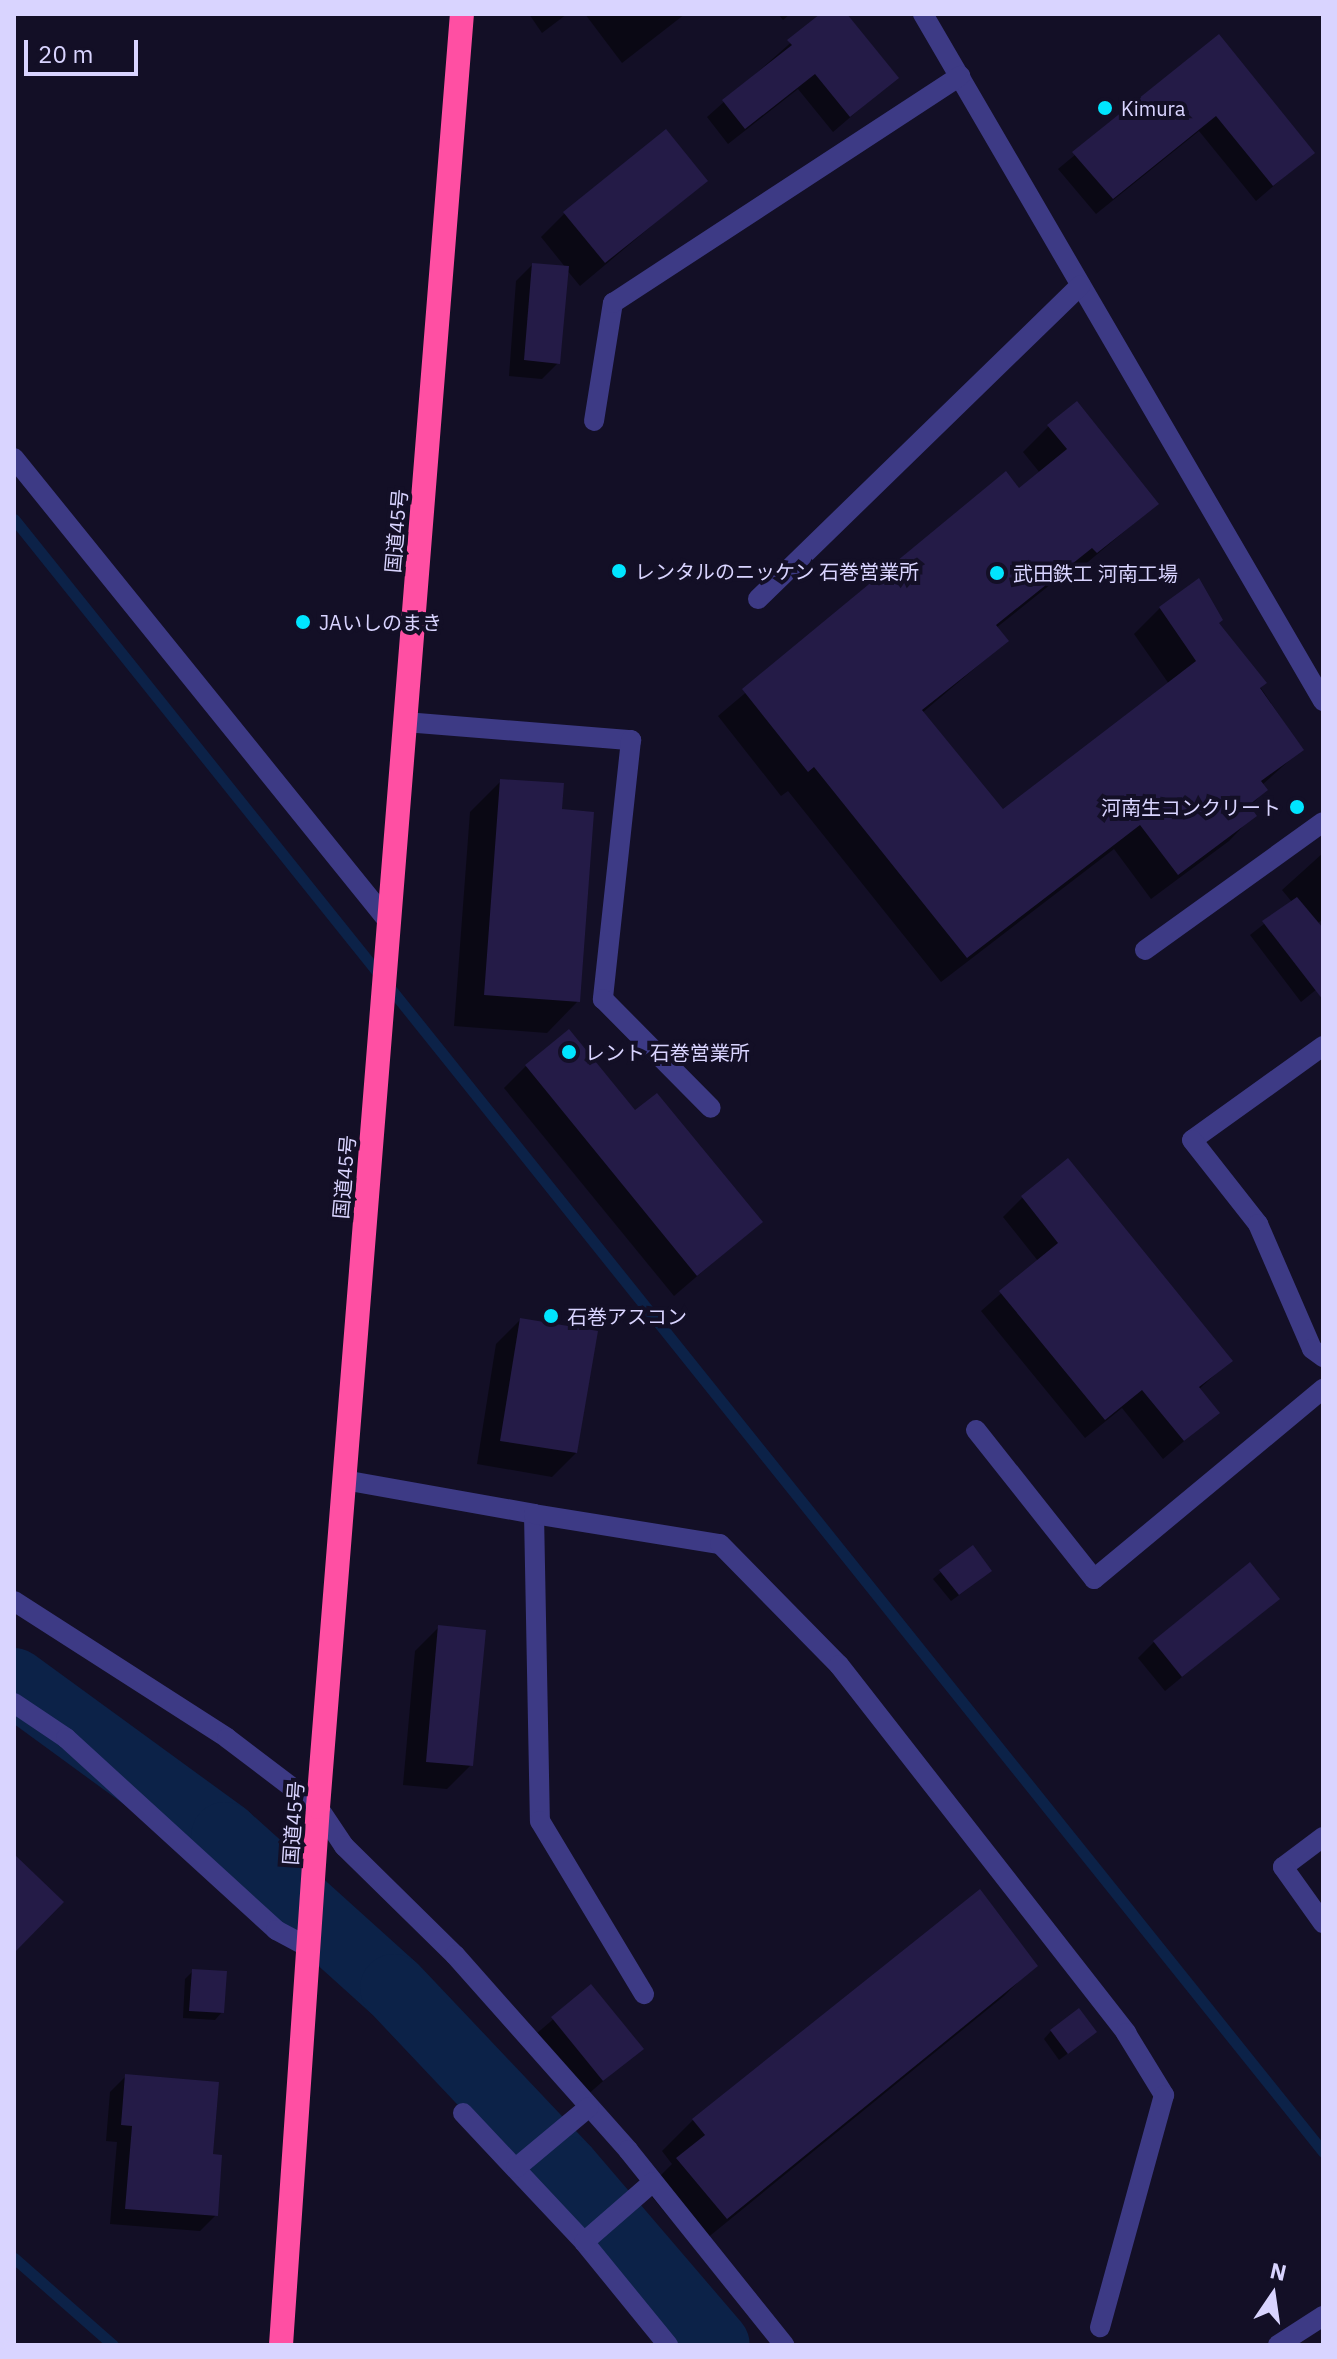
<!DOCTYPE html>
<meta charset="utf-8">
<style>
body{margin:0}
#map{position:relative;width:1337px;height:2359px;overflow:hidden;background:#130f26;font-family:"IBM Plex Sans","Noto Sans JP",sans-serif}
div>[style]{position:absolute}
[style*='--x']{left:calc(var(--x)*1px);top:calc(var(--y)*1px);width:calc(var(--w)*1px);rotate:calc(var(--a)*1deg)}
.shadow>*{inset:0;background:#0007}
.stream>*{height:11px;margin:-5.5px;padding:0 5.5px;transform-origin:5.5px;border-radius:5.5px;background:#0c2248}
.river>*{height:68px;margin:-34px;padding:0 34px;transform-origin:34px;border-radius:34px;background:#0c2248}
.building>*{inset:0;background:#241b47}
.minor>*{height:20px;margin:-10px;padding:0 10px;transform-origin:10px;border-radius:10px;background:#3d3a85}
.highway>*{height:24px;margin:-12px;padding:0 12px;transform-origin:12px;border-radius:12px;background:#ff4fa3}
.dots>*{width:22px;height:22px;translate:-50% -50%;box-sizing:border-box;border:4px solid #130f26;border-radius:50%}
span{translate:-50% -50%;white-space:nowrap;text-align:center;line-height:1.15;-webkit-text-stroke:8px #130f26;paint-order:stroke}
.poi-label{font-size:20px;color:#d9d4ff}
.left{translate:0 -50%;text-align:left}
.right{translate:-100% -50%;text-align:right}
.street-label{font-size:20px;color:#d9d4ff}
.frame{position:absolute;inset:0;border:16px solid #d9d4ff;pointer-events:none}
.north{position:absolute;left:1233px;top:2255px;width:80px;height:80px;-webkit-text-stroke:6px #130f26;paint-order:stroke;rotate:13deg;font-size:22px;font-weight:700;line-height:32px;text-align:center;color:#d9d4ff}
.north::after{content:'';display:block;margin:auto;width:28px;height:36px;background:#d9d4ff;clip-path:polygon(50% 0,100% 100%,50% 72%,0 100%)}
.scale{position:absolute;left:24px;top:40px;width:114px;height:36px;box-sizing:border-box;border:4px solid #d9d4ff;border-top:0;padding-left:10px;font-size:24px;line-height:28px;white-space:nowrap;color:#d9d4ff;-webkit-text-stroke:6px #130f26;paint-order:stroke}
</style>
<div id="map">
<div class="shadow">
<div style="clip-path:polygon(529px 14px,567px 14px,542px 33px)"></div>
<div style="clip-path:polygon(585px 14px,685px 14px,622px 63px)"></div>
<div style="clip-path:polygon(778px 14px,790px 14px,783px 20px)"></div>
<div style="clip-path:polygon(823px 14px,844px 14px,896px 78px,833px 132px,798px 89px,728px 144px,707px 117px)"></div>
<div style="clip-path:polygon(1219px 36px,1312px 153px,1256px 201px,1199px 131px,1096px 214px,1058px 169px)"></div>
<div style="clip-path:polygon(705px 181px,580px 286px,566px 269px,558px 363px,542px 379px,509px 376px,516px 281px,532px 265px,566px 268px,541px 237px,565px 213px)"></div>
<div style="clip-path:polygon(1049px 426px,1157px 504px,1070px 577px,1066px 572px,996px 628px,1007px 641px,922px 713px,1003px 812px,1169px 684px,1134px 634px,1160px 608px,1217px 623px,1302px 749px,1262px 785px,1266px 790px,1248px 808px,1254px 815px,1229px 841px,1151px 899px,1114px 849px,941px 982px,788px 791px,781px 796px,718px 716px,1005px 474px,1019px 490px,1040px 473px,1023px 452px)"></div>
<div style="clip-path:polygon(501px 781px,560px 811px,578px 1001px,547px 1033px,454px 1026px,470px 812px)"></div>
<div style="clip-path:polygon(1323px 853px,1323px 919px,1317px 924px,1323px 931px,1323px 984px,1301px 1002px,1250px 935px,1292px 902px,1282px 890px)"></div>
<div style="clip-path:polygon(526px 1066px,635px 1113px,760px 1222px,674px 1296px,504px 1088px)"></div>
<div style="clip-path:polygon(1022px 1198px,1230px 1361px,1198px 1390px,1217px 1413px,1163px 1459px,1122px 1408px,1085px 1438px,981px 1311px,1038px 1261px,1003px 1217px)"></div>
<div style="clip-path:polygon(520px 1320px,576px 1453px,552px 1477px,477px 1464px,496px 1344px)"></div>
<div style="clip-path:polygon(941px 1572px,982px 1578px,951px 1601px,933px 1579px)"></div>
<div style="clip-path:polygon(1277px 1599px,1165px 1691px,1138px 1658px,1154px 1642px)"></div>
<div style="clip-path:polygon(439px 1627px,471px 1765px,447px 1789px,403px 1785px,415px 1651px)"></div>
<div style="clip-path:polygon(980px 1892px,1035px 1965px,1004px 1996px,695px 2248px,646px 2190px,672px 2164px,662px 2151px,693px 2120px)"></div>
<div style="clip-path:polygon(193px 1971px,222px 2012px,215px 2020px,183px 2018px,185px 1979px)"></div>
<div style="clip-path:polygon(591px 1987px,641px 2048px,586px 2096px,536px 2034px)"></div>
<div style="clip-path:polygon(1051px 2031px,1087px 2039px,1059px 2060px,1044px 2039px)"></div>
<div style="clip-path:polygon(126px 2076px,211px 2156px,216px 2215px,200px 2231px,110px 2224px,117px 2142px,106px 2141px,110px 2092px)"></div>
</div>
<div class="stream">
<div style="--x:14;--y:519;--w:2093;--a:51.28"></div>
<div style="--x:14;--y:2258;--w:132;--a:41.3"></div>
</div>
<div class="river">
<div style="--x:14;--y:1682;--w:261;--a:36.1"></div>
<div style="--x:225;--y:1836;--w:227;--a:42"></div>
<div style="--x:394;--y:1988;--w:250;--a:46.6"></div>
<div style="--x:566;--y:2170;--w:230;--a:49.4"></div>
</div>
<div class="building">
<div style="clip-path:polygon(820px 14px,847px 14px,899px 78px,850px 117px,815px 74px,745px 129px,722px 100px,792px 45px,787px 40px)"></div>
<div style="clip-path:polygon(1219px 34px,1315px 153px,1273px 186px,1216px 116px,1113px 199px,1072px 152px)"></div>
<div style="clip-path:polygon(666px 129px,708px 181px,605px 263px,563px 212px)"></div>
<div style="clip-path:polygon(532px 263px,569px 266px,560px 364px,524px 360px)"></div>
<div style="clip-path:polygon(1077px 401px,1159px 504px,1097px 553px,1092px 548px,996px 625px,1009px 641px,922px 710px,1003px 809px,1196px 661px,1159px 607px,1199px 578px,1223px 620px,1219px 623px,1267px 683px,1260px 688px,1304px 750px,1261px 781px,1268px 790px,1249px 805px,1257px 816px,1178px 875px,1140px 825px,967px 958px,814px 767px,808px 772px,742px 689px,1006px 471px,1019px 488px,1067px 449px,1047px 425px)"></div>
<div style="clip-path:polygon(500px 779px,564px 783px,562px 809px,594px 812px,580px 1002px,484px 995px)"></div>
<div style="clip-path:polygon(1297px 897px,1323px 928px,1323px 1000px,1262px 921px)"></div>
<div style="clip-path:polygon(569px 1029px,635px 1110px,657px 1093px,763px 1222px,697px 1276px,525px 1065px)"></div>
<div style="clip-path:polygon(1068px 1158px,1233px 1361px,1199px 1387px,1220px 1413px,1184px 1441px,1142px 1390px,1105px 1420px,999px 1291px,1058px 1243px,1021px 1196px)"></div>
<div style="clip-path:polygon(520px 1318px,598px 1331px,577px 1453px,500px 1441px)"></div>
<div style="clip-path:polygon(973px 1545px,992px 1571px,959px 1595px,939px 1570px)"></div>
<div style="clip-path:polygon(1250px 1562px,1280px 1599px,1182px 1677px,1153px 1641px)"></div>
<div style="clip-path:polygon(438px 1625px,486px 1630px,473px 1766px,426px 1762px)"></div>
<div style="clip-path:polygon(14px 1854px,64px 1902px,14px 1953px)"></div>
<div style="clip-path:polygon(980px 1889px,1038px 1966px,727px 2219px,676px 2158px,705px 2135px,692px 2119px)"></div>
<div style="clip-path:polygon(192px 1969px,227px 1971px,224px 2013px,189px 2011px)"></div>
<div style="clip-path:polygon(591px 1984px,644px 2049px,603px 2081px,551px 2017px)"></div>
<div style="clip-path:polygon(1079px 2008px,1097px 2032px,1068px 2054px,1050px 2030px)"></div>
<div style="clip-path:polygon(125px 2074px,219px 2082px,213px 2154px,222px 2155px,218px 2216px,125px 2209px,132px 2126px,121px 2125px)"></div>
</div>
<div class="minor">
<div style="--x:923;--y:14;--w:795;--a:59.79"></div>
<div style="--x:594;--y:421;--w:120;--a:-80.9"></div>
<div style="--x:613;--y:303;--w:415;--a:-33.2"></div>
<div style="--x:14;--y:458;--w:597;--a:51.06"></div>
<div style="--x:758;--y:599;--w:450;--a:-44.2"></div>
<div style="--x:405;--y:722;--w:227;--a:4.6"></div>
<div style="--x:631;--y:740;--w:261;--a:96.2"></div>
<div style="--x:603;--y:999;--w:153;--a:45.3"></div>
<div style="--x:1145;--y:950;--w:219;--a:-35.7"></div>
<div style="--x:1323;--y:1046;--w:161;--a:144.3"></div>
<div style="--x:1192;--y:1140;--w:107;--a:51.8"></div>
<div style="--x:1258;--y:1224;--w:136;--a:66.6"></div>
<div style="--x:1312;--y:1349;--w:14;--a:36"></div>
<div style="--x:976;--y:1430;--w:190;--a:51.6"></div>
<div style="--x:1094;--y:1579;--w:298;--a:-39.7"></div>
<div style="--x:344;--y:1480;--w:193;--a:10.1"></div>
<div style="--x:534;--y:1514;--w:307;--a:88.9"></div>
<div style="--x:540;--y:1821;--w:202;--a:59"></div>
<div style="--x:534;--y:1514;--w:188;--a:9.2"></div>
<div style="--x:720;--y:1544;--w:170;--a:45.5"></div>
<div style="--x:839;--y:1665;--w:467;--a:52"></div>
<div style="--x:1126;--y:2033;--w:73;--a:58.5"></div>
<div style="--x:1164;--y:2095;--w:241;--a:105.4"></div>
<div style="--x:14;--y:1601;--w:253;--a:32.7"></div>
<div style="--x:227;--y:1738;--w:114;--a:37.2"></div>
<div style="--x:318;--y:1807;--w:47;--a:56.3"></div>
<div style="--x:344;--y:1846;--w:156;--a:44.5"></div>
<div style="--x:455;--y:1955;--w:261;--a:48.4"></div>
<div style="--x:628;--y:2150;--w:250;--a:51.3"></div>
<div style="--x:14;--y:1703;--w:63;--a:33.9"></div>
<div style="--x:66;--y:1738;--w:285;--a:42.4"></div>
<div style="--x:276;--y:1930;--w:36;--a:28"></div>
<div style="--x:1323;--y:1837;--w:50;--a:143.1"></div>
<div style="--x:1283;--y:1867;--w:69;--a:54.5"></div>
<div style="--x:463;--y:2113;--w:177;--a:46.8"></div>
<div style="--x:584;--y:2242;--w:133;--a:50.8"></div>
<div style="--x:516;--y:2168;--w:95;--a:-39.9"></div>
<div style="--x:584;--y:2242;--w:91;--a:-41"></div>
<div style="--x:1278;--y:2345;--w:54;--a:-32.8"></div>
</div>
<div class="highway">
<div style="--x:281;--y:2345;--w:539;--a:-86.07"></div>
<div style="--x:318;--y:1807;--w:1799;--a:-85.41"></div>
</div>
<div class="dots">
<div style="left:1105px;top:108px;background:#00e5ff"></div>
<div style="left:619px;top:571px;background:#00e5ff"></div>
<div style="left:997px;top:573px;background:#00e5ff"></div>
<div style="left:303px;top:622px;background:#00e5ff"></div>
<div style="left:1297px;top:807px;background:#00e5ff"></div>
<div style="left:569px;top:1052px;background:#00e5ff"></div>
<div style="left:551px;top:1316px;background:#00e5ff"></div>
</div>
<div class="poi-label">
<span class="left" style="left:1121px;top:108px">Kimura</span>
<span class="left" style="left:635px;top:571px">レンタルのニッケン 石巻営業所</span>
<span class="left" style="left:1013px;top:573px">武田鉄工 河南工場</span>
<span class="left" style="left:319px;top:622px">JAいしのまき</span>
<span class="right" style="left:1281px;top:807px">河南生コンクリート</span>
<span class="left" style="left:585px;top:1052px">レント 石巻営業所</span>
<span class="left" style="left:567px;top:1316px">石巻アスコン</span>
</div>
<div class="street-label">
<span style="left:396px;top:531px;rotate:-85deg">国道45号</span>
<span style="left:344px;top:1177px;rotate:-85deg">国道45号</span>
<span style="left:293px;top:1823px;rotate:-86deg">国道45号</span>
</div>
<div class="frame"></div>
<div class="north">N</div>
<div class="scale">20 m</div>
</div>
